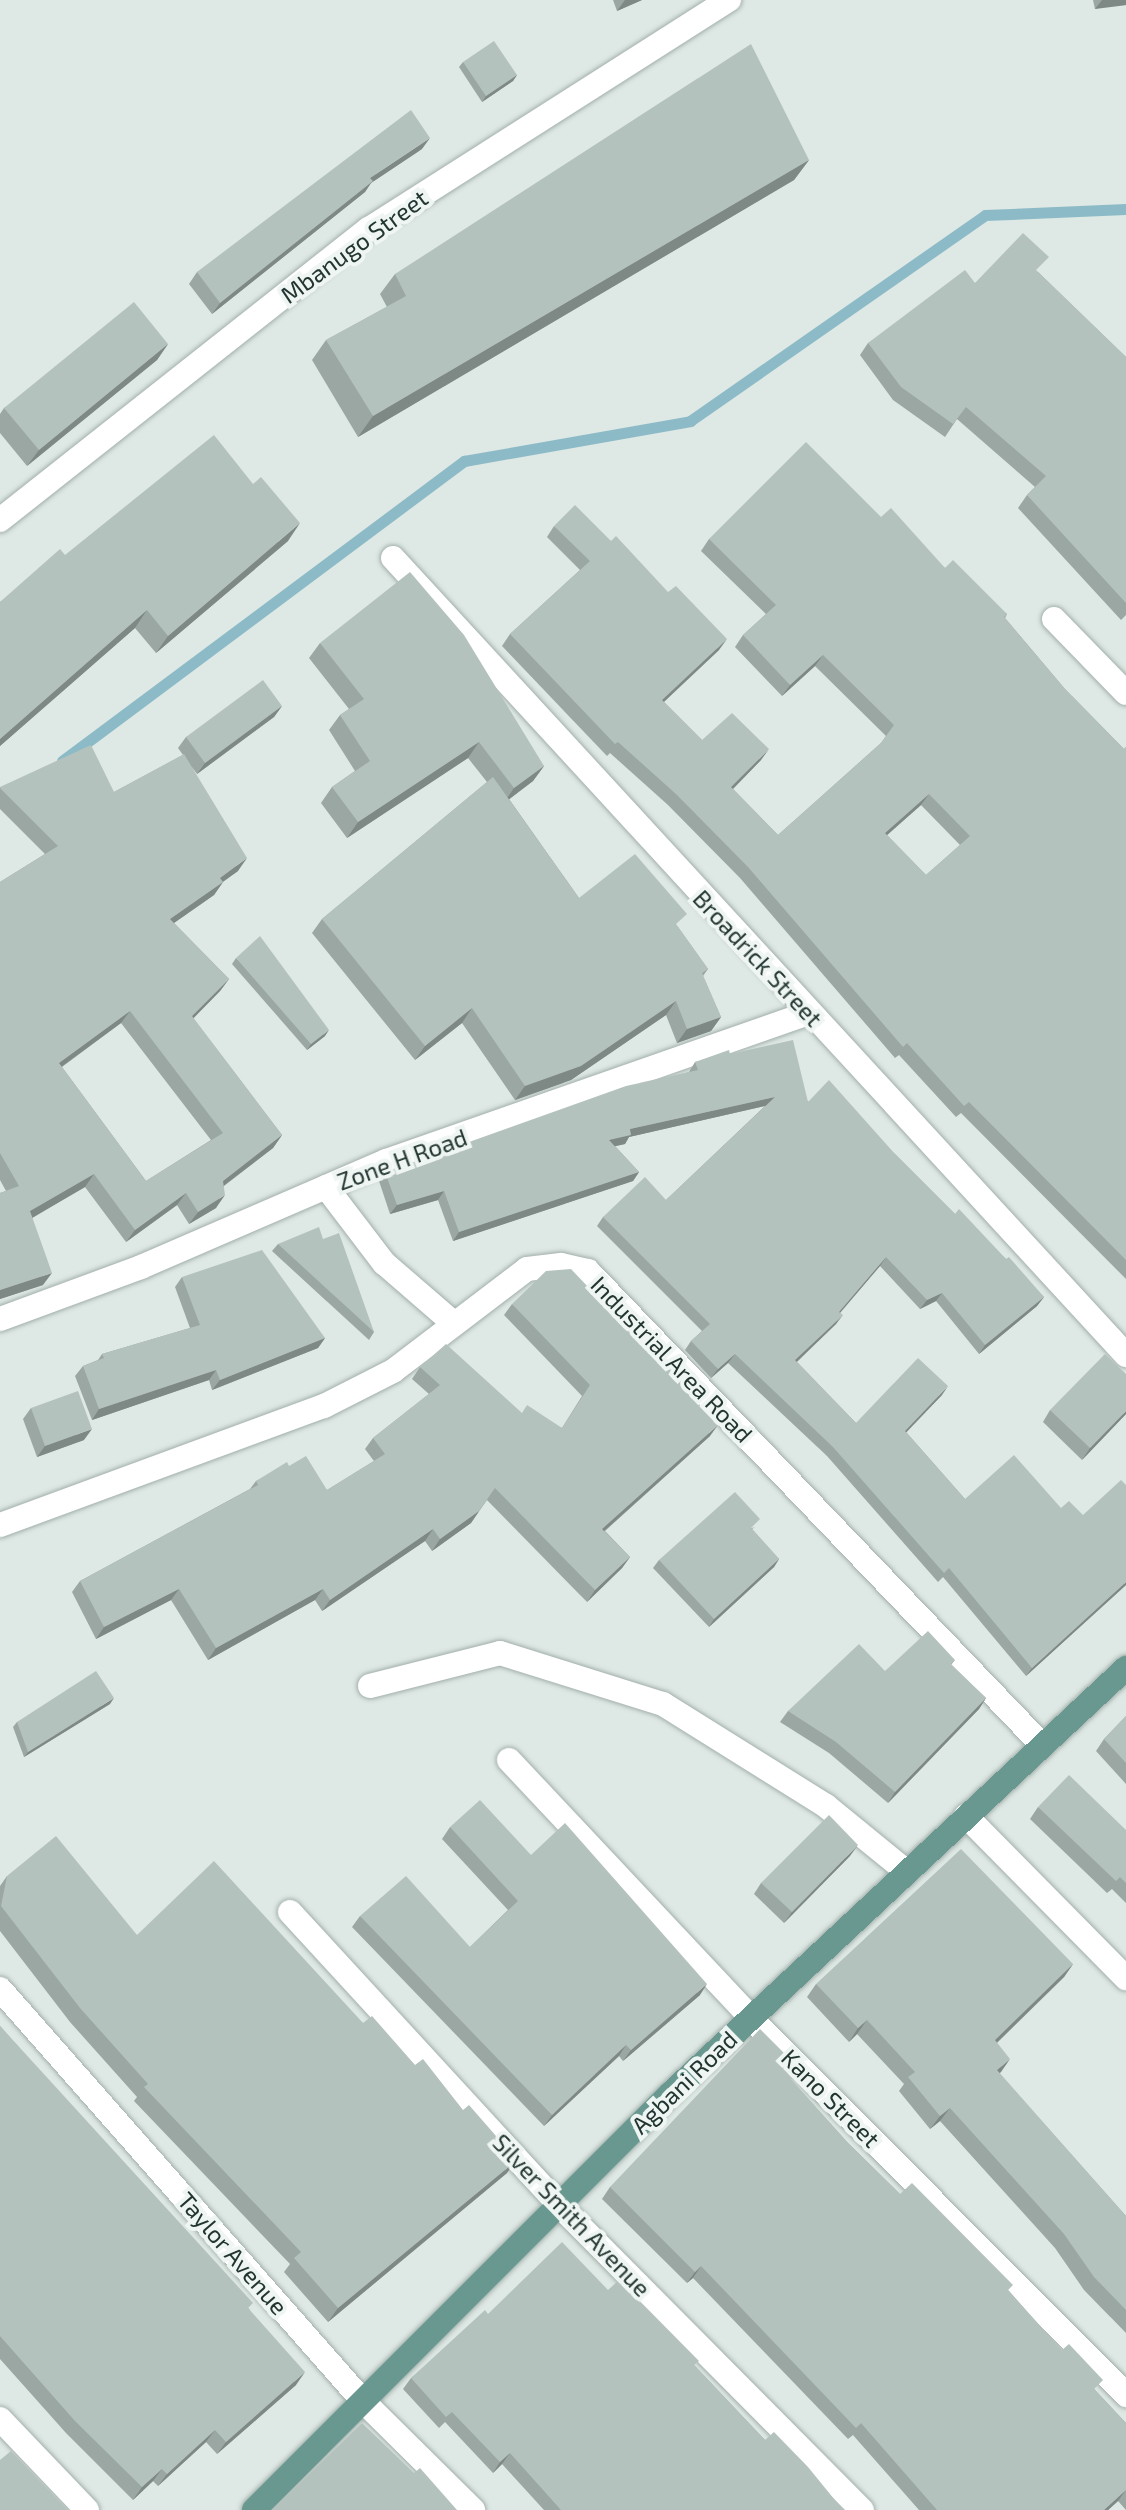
<!DOCTYPE html>
<style>
body{margin:0}
#map{position:relative;width:1126px;height:2510px;overflow:hidden;background:#dee8e4;font-family:"Exo 2",sans-serif}
div>[style]{position:absolute}
[style*='--x']{left:calc(var(--x)*1px);top:calc(var(--y)*1px);width:calc(var(--w)*1px);rotate:calc(var(--a)*1deg)}
.stream>*{height:11px;margin:-5.5px;padding:0 5.5px;transform-origin:5.5px;border-radius:5.5px;background:#8cbbc7}
.roads{filter:drop-shadow(0 0 2px #a2afab) drop-shadow(0 0 2px #a2afab)}
.minor>*{height:24px;margin:-12px;padding:0 12px;transform-origin:12px;border-radius:12px;background:#fff}
.major>*{height:24px;margin:-12px;padding:0 12px;transform-origin:12px;border-radius:12px;background:#68988f}
.wall>*{inset:0;background:#9ba7a3}
.shaded-wall>*{inset:0;background:#7e8884}
.building>*{inset:0;background:#b4c2bd}
span{translate:-50% -50%;white-space:nowrap;text-align:center;line-height:1.15;-webkit-text-stroke:8px #eef5f2;paint-order:stroke}
.street-label{font-size:24px;color:#223531}
</style>
<div id="map">
<div class="stream">
<div style="--x:62;--y:761;--w:502;--a:-36.73"></div>
<div style="--x:464;--y:461;--w:230;--a:-10"></div>
<div style="--x:690;--y:421;--w:360;--a:-34.9"></div>
<div style="--x:985;--y:215;--w:141;--a:-2.4"></div>
</div>
<div class="roads">
<div class="minor">
<div style="--x:0;--y:520;--w:470;--a:-38.3"></div>
<div style="--x:369;--y:229;--w:427;--a:-32.5"></div>
<div style="--x:393;--y:558;--w:1083;--a:47.4"></div>
<div style="--x:1054;--y:619;--w:103;--a:45.8"></div>
<div style="--x:326;--y:1187;--w:96;--a:52.7"></div>
<div style="--x:384;--y:1263;--w:90;--a:40.9"></div>
<div style="--x:0;--y:1319;--w:150;--a:-20.2"></div>
<div style="--x:141;--y:1267;--w:267;--a:-23.4"></div>
<div style="--x:386;--y:1161;--w:448;--a:-19.3"></div>
<div style="--x:0;--y:1525;--w:345;--a:-20.2"></div>
<div style="--x:324;--y:1406;--w:77;--a:-26.9"></div>
<div style="--x:393;--y:1371;--w:168;--a:-37.3"></div>
<div style="--x:527;--y:1269;--w:34;--a:-7"></div>
<div style="--x:561;--y:1265;--w:28;--a:13"></div>
<div style="--x:588;--y:1271;--w:656;--a:46.23"></div>
<div style="--x:370;--y:1686;--w:134;--a:-14.2"></div>
<div style="--x:500;--y:1653;--w:171;--a:17.4"></div>
<div style="--x:663;--y:1704;--w:192;--a:32"></div>
<div style="--x:826;--y:1806;--w:104;--a:39.2"></div>
<div style="--x:509;--y:1760;--w:354;--a:46.8"></div>
<div style="--x:751;--y:2018;--w:532;--a:45.15"></div>
<div style="--x:966;--y:1816;--w:228;--a:45.4"></div>
<div style="--x:290;--y:1912;--w:398;--a:47.4"></div>
<div style="--x:559;--y:2205;--w:430;--a:45.2"></div>
<div style="--x:0;--y:1989;--w:549;--a:48.62"></div>
<div style="--x:363;--y:2401;--w:155;--a:44.7"></div>
<div style="--x:0;--y:2419;--w:126;--a:46.3"></div>
</div>
<div class="major">
<div style="--x:254;--y:2510;--w:590;--a:-45"></div>
<div style="--x:671;--y:2093;--w:623;--a:-43.05"></div>
</div>
</div>
<div class="wall">
<div style="clip-path:polygon(613px 0,642px 0,617px 11px)"></div>
<div style="clip-path:polygon(1093px 0,1126px 0,1095px 9px)"></div>
<div style="clip-path:polygon(463px 62px,517px 75px,513px 81px,482px 102px,459px 67px)"></div>
<div style="clip-path:polygon(422px 149px,371px 183px,365px 192px,212px 314px,189px 284px,197px 272px)"></div>
<div style="clip-path:polygon(809px 160px,794px 180px,358px 437px,312px 360px,326px 340px,387px 307px,380px 294px,395px 274px)"></div>
<div style="clip-path:polygon(1038px 272px,1126px 357px,1126px 615px,1121px 620px,1018px 508px,1027px 495px,1035px 487px,957px 419px,945px 437px,893px 400px,860px 355px,868px 343px,975px 283px)"></div>
<div style="clip-path:polygon(168px 344px,157px 360px,27px 466px,0 433px,0 414px,4px 408px)"></div>
<div style="clip-path:polygon(evenodd,881px 517px,945px 568px,1007px 614px,1005px 618px,1065px 689px,1124px 749px,1126px 747px,1126px 1279px,961px 1113px,956px 1117px,899px 1055px,895px 1058px,740px 878px,668px 805px,610px 753px,607px 756px,502px 646px,510px 634px,580px 570px,547px 537px,554px 526px,719px 650px,664px 702px,702px 740px,761px 760px,733px 789px,778px 835px,881px 743px,886px 736px,815px 666px,782px 696px,735px 647px,743px 635px,766px 614px,701px 551px,709px 539px,881px 517px,921px 805px,960px 845px,926px 875px,887px 835px,921px 805px)"></div>
<div style="clip-path:polygon(288px 541px,156px 653px,135px 628px,0 746px,0 602px,65px 555px)"></div>
<div style="clip-path:polygon(320px 643px,544px 766px,533px 781px,509px 799px,579px 898px,678px 927px,708px 969px,703px 976px,721px 1017px,711px 1031px,677px 1043px,666px 1015px,571px 1080px,515px 1100px,462px 1023px,415px 1060px,312px 933px,322px 919px,487px 782px,468px 758px,347px 838px,321px 803px,332px 787px,355px 771px,329px 730px,340px 715px,349px 709px,309px 658px)"></div>
<div style="clip-path:polygon(evenodd,282px 706px,274px 717px,197px 774px,192px 767px,238px 871px,223px 882px,214px 895px,174px 923px,229px 979px,220px 991px,193px 1018px,282px 1135px,273px 1148px,224px 1186px,216px 1208px,189px 1224px,177px 1205px,126px 1242px,85px 1187px,32px 1217px,43px 1285px,0 1299px,0 1193px,6px 1191px,0 1180px,0 882px,45px 854px,0 809px,0 787px,114px 792px,183px 755px,178px 748px,186px 737px,282px 706px,121px 1023px,211px 1140px,146px 1181px,62px 1067px,121px 1023px)"></div>
<div style="clip-path:polygon(236px 958px,325px 1036px,307px 1050px,232px 964px)"></div>
<div style="clip-path:polygon(730px 1054px,895px 1154px,955px 1214px,1006px 1259px,1044px 1297px,1037px 1306px,979px 1354px,936px 1301px,920px 1309px,880px 1266px,840px 1313px,836px 1324px,797px 1362px,856px 1423px,942px 1395px,906px 1432px,965px 1499px,1126px 1585px,1026px 1676px,943px 1577px,938px 1582px,827px 1456px,728px 1363px,711px 1378px,685px 1350px,691px 1341px,702px 1331px,597px 1226px,603px 1217px,666px 1200px,765px 1106px,629px 1137px,625px 1144px,615px 1146px,639px 1172px,633px 1181px,453px 1241px,438px 1200px,390px 1214px,379px 1181px,385px 1172px,689px 1072px,695px 1062px)"></div>
<div style="clip-path:polygon(323px 1239px,374px 1332px,369px 1340px,272px 1251px,278px 1244px)"></div>
<div style="clip-path:polygon(182px 1277px,325px 1338px,318px 1348px,212px 1390px,209px 1380px,92px 1420px,75px 1376px,83px 1366px,98px 1360px,102px 1354px,190px 1328px,175px 1287px)"></div>
<div style="clip-path:polygon(512px 1304px,692px 1395px,710px 1436px,605px 1531px,630px 1557px,622px 1568px,587px 1602px,487px 1500px,471px 1523px,432px 1551px,425px 1541px,322px 1611px,315px 1600px,208px 1660px,171px 1600px,96px 1639px,72px 1592px,80px 1581px,250px 1489px,256px 1481px,289px 1466px,327px 1490px,374px 1461px,365px 1449px,373px 1438px,429px 1394px,412px 1379px,420px 1367px,521px 1413px,562px 1428px,582px 1396px,504px 1315px)"></div>
<div style="clip-path:polygon(31px 1408px,84px 1440px,37px 1457px,23px 1419px)"></div>
<div style="clip-path:polygon(1050px 1410px,1126px 1414px,1082px 1460px,1043px 1422px)"></div>
<div style="clip-path:polygon(755px 1527px,752px 1529px,779px 1559px,774px 1567px,709px 1627px,653px 1568px,659px 1560px)"></div>
<div style="clip-path:polygon(955px 1660px,951px 1665px,986px 1698px,979px 1709px,888px 1803px,829px 1753px,780px 1722px,788px 1711px,885px 1671px)"></div>
<div style="clip-path:polygon(110px 1704px,24px 1757px,13px 1727px,17px 1722px)"></div>
<div style="clip-path:polygon(1126px 1716px,1126px 1784px,1096px 1751px,1104px 1739px)"></div>
<div style="clip-path:polygon(1038px 1807px,1126px 1830px,1126px 1903px,1112px 1889px,1107px 1893px,1030px 1819px)"></div>
<div style="clip-path:polygon(450px 1827px,531px 1855px,700px 1995px,623px 2061px,619px 2056px,544px 2126px,352px 1927px,360px 1916px,470px 1947px,508px 1910px,442px 1839px)"></div>
<div style="clip-path:polygon(850px 1856px,784px 1923px,754px 1894px,761px 1883px)"></div>
<div style="clip-path:polygon(7px 1876px,137px 1935px,363px 2023px,507px 2173px,328px 2322px,284px 2272px,290px 2264px,134px 2101px,137px 2097px,70px 2022px,0 1931px,0 1886px)"></div>
<div style="clip-path:polygon(1073px 1964px,1064px 1977px,997px 2043px,1001px 2072px,999px 2073px,1126px 2216px,1126px 2333px,1084px 2290px,1055px 2248px,940px 2121px,930px 2129px,899px 2091px,904px 2084px,857px 2034px,849px 2042px,807px 1997px,816px 1984px)"></div>
<div style="clip-path:polygon(0 2026px,249px 2309px,296px 2385px,217px 2454px,206px 2442px,158px 2486px,153px 2481px,133px 2500px,66px 2433px,0 2359px)"></div>
<div style="clip-path:polygon(792px 2081px,848px 2143px,900px 2194px,1009px 2291px,1096px 2391px,1126px 2423px,1126px 2510px,1118px 2501px,1108px 2510px,919px 2510px,853px 2435px,848px 2439px,693px 2278px,687px 2283px,602px 2199px,610px 2187px)"></div>
<div style="clip-path:polygon(608px 2290px,695px 2366px,765px 2440px,843px 2510px,544px 2510px,502px 2464px,493px 2473px,445px 2422px,439px 2428px,403px 2389px,411px 2378px,488px 2314px)"></div>
</div>
<div class="shaded-wall">
<div style="clip-path:polygon(625px 0,642px 0,617px 11px)"></div>
<div style="clip-path:polygon(1102px 0,1126px 0,1126px 5px,1095px 9px)"></div>
<div style="clip-path:polygon(517px 75px,513px 81px,482px 102px,486px 96px)"></div>
<div style="clip-path:polygon(430px 138px,422px 149px,371px 183px,365px 192px,212px 314px,220px 303px,370px 178px)"></div>
<div style="clip-path:polygon(809px 160px,794px 180px,358px 437px,373px 416px)"></div>
<div style="clip-path:polygon(168px 344px,157px 360px,27px 466px,39px 450px)"></div>
<div style="clip-path:polygon(300px 523px,288px 541px,156px 653px,168px 636px)"></div>
<div style="clip-path:polygon(147px 610px,135px 628px,0 746px,0 739px)"></div>
<div style="clip-path:polygon(727px 639px,719px 650px,654px 711px,662px 700px)"></div>
<div style="clip-path:polygon(823px 655px,815px 666px,782px 696px,790px 685px)"></div>
<div style="clip-path:polygon(282px 706px,274px 717px,197px 774px,205px 763px)"></div>
<div style="clip-path:polygon(479px 742px,468px 758px,347px 838px,358px 822px)"></div>
<div style="clip-path:polygon(769px 749px,761px 760px,723px 799px,731px 787px)"></div>
<div style="clip-path:polygon(544px 766px,533px 781px,503px 804px,514px 788px)"></div>
<div style="clip-path:polygon(929px 794px,921px 805px,877px 844px,885px 833px)"></div>
<div style="clip-path:polygon(247px 858px,238px 871px,211px 890px,220px 878px)"></div>
<div style="clip-path:polygon(223px 882px,214px 895px,161px 932px,170px 919px)"></div>
<div style="clip-path:polygon(229px 979px,220px 991px,183px 1029px,192px 1016px)"></div>
<div style="clip-path:polygon(676px 1001px,666px 1015px,571px 1080px,515px 1100px,525px 1086px)"></div>
<div style="clip-path:polygon(472px 1008px,462px 1023px,415px 1060px,425px 1046px)"></div>
<div style="clip-path:polygon(130px 1011px,121px 1023px,50px 1075px,59px 1063px)"></div>
<div style="clip-path:polygon(721px 1017px,711px 1031px,677px 1043px,687px 1029px)"></div>
<div style="clip-path:polygon(329px 1030px,325px 1036px,307px 1050px,311px 1044px)"></div>
<div style="clip-path:polygon(775px 1097px,769px 1105px,629px 1137px,625px 1144px,603px 1149px,609px 1140px,630px 1129px)"></div>
<div style="clip-path:polygon(282px 1135px,273px 1148px,214px 1193px,223px 1181px)"></div>
<div style="clip-path:polygon(639px 1172px,633px 1181px,453px 1241px,459px 1232px)"></div>
<div style="clip-path:polygon(94px 1174px,85px 1187px,22px 1224px,30px 1211px)"></div>
<div style="clip-path:polygon(444px 1191px,438px 1200px,390px 1214px,397px 1205px)"></div>
<div style="clip-path:polygon(186px 1193px,177px 1205px,126px 1242px,135px 1230px)"></div>
<div style="clip-path:polygon(225px 1195px,216px 1208px,189px 1224px,198px 1212px)"></div>
<div style="clip-path:polygon(886px 1257px,880px 1266px,833px 1321px,839px 1312px)"></div>
<div style="clip-path:polygon(52px 1273px,43px 1285px,0 1299px,0 1290px)"></div>
<div style="clip-path:polygon(942px 1293px,936px 1301px,920px 1309px,927px 1300px)"></div>
<div style="clip-path:polygon(1044px 1297px,1037px 1306px,979px 1354px,985px 1345px)"></div>
<div style="clip-path:polygon(843px 1315px,836px 1324px,789px 1369px,795px 1360px)"></div>
<div style="clip-path:polygon(325px 1338px,318px 1348px,212px 1390px,220px 1380px)"></div>
<div style="clip-path:polygon(735px 1354px,728px 1363px,711px 1378px,718px 1369px)"></div>
<div style="clip-path:polygon(216px 1370px,209px 1380px,92px 1420px,99px 1409px)"></div>
<div style="clip-path:polygon(948px 1386px,942px 1395px,899px 1440px,905px 1431px)"></div>
<div style="clip-path:polygon(1126px 1411px,1126px 1414px,1082px 1460px,1090px 1448px)"></div>
<div style="clip-path:polygon(718px 1425px,710px 1436px,594px 1540px,602px 1529px)"></div>
<div style="clip-path:polygon(92px 1429px,84px 1440px,37px 1457px,45px 1446px)"></div>
<div style="clip-path:polygon(479px 1511px,471px 1523px,432px 1551px,440px 1539px)"></div>
<div style="clip-path:polygon(433px 1529px,425px 1541px,322px 1611px,330px 1600px)"></div>
<div style="clip-path:polygon(630px 1557px,622px 1568px,587px 1602px,595px 1590px)"></div>
<div style="clip-path:polygon(779px 1559px,774px 1567px,709px 1627px,714px 1619px)"></div>
<div style="clip-path:polygon(1126px 1582px,1126px 1585px,1026px 1676px,1032px 1668px)"></div>
<div style="clip-path:polygon(179px 1589px,171px 1600px,96px 1639px,104px 1627px)"></div>
<div style="clip-path:polygon(323px 1589px,315px 1600px,208px 1660px,216px 1648px)"></div>
<div style="clip-path:polygon(114px 1698px,110px 1704px,24px 1757px,28px 1752px)"></div>
<div style="clip-path:polygon(986px 1698px,979px 1709px,888px 1803px,895px 1792px)"></div>
<div style="clip-path:polygon(858px 1845px,850px 1856px,784px 1923px,792px 1912px)"></div>
<div style="clip-path:polygon(1073px 1964px,1064px 1977px,986px 2053px,995px 2040px)"></div>
<div style="clip-path:polygon(707px 1984px,700px 1995px,623px 2061px,631px 2050px)"></div>
<div style="clip-path:polygon(867px 2020px,857px 2034px,849px 2042px,858px 2028px)"></div>
<div style="clip-path:polygon(626px 2045px,619px 2056px,544px 2126px,552px 2115px)"></div>
<div style="clip-path:polygon(1010px 2059px,1001px 2072px,987px 2083px,997px 2070px)"></div>
<div style="clip-path:polygon(950px 2108px,940px 2121px,930px 2129px,940px 2116px)"></div>
<div style="clip-path:polygon(517px 2160px,507px 2173px,328px 2322px,338px 2308px)"></div>
<div style="clip-path:polygon(701px 2266px,693px 2278px,687px 2283px,695px 2272px)"></div>
<div style="clip-path:polygon(305px 2372px,296px 2385px,217px 2454px,226px 2442px)"></div>
<div style="clip-path:polygon(215px 2430px,206px 2442px,158px 2486px,167px 2474px)"></div>
<div style="clip-path:polygon(510px 2453px,502px 2464px,493px 2473px,500px 2462px)"></div>
<div style="clip-path:polygon(162px 2469px,153px 2481px,133px 2500px,142px 2487px)"></div>
<div style="clip-path:polygon(1126px 2490px,1118px 2501px,1108px 2510px,1104px 2510px)"></div>
</div>
<div class="building">
<div style="clip-path:polygon(494px 41px,517px 75px,486px 96px,463px 62px)"></div>
<div style="clip-path:polygon(751px 44px,809px 160px,373px 416px,326px 340px,406px 296px,395px 274px)"></div>
<div style="clip-path:polygon(411px 110px,430px 138px,370px 178px,373px 181px,220px 303px,197px 272px)"></div>
<div style="clip-path:polygon(1023px 233px,1049px 257px,1036px 270px,1126px 357px,1126px 603px,1027px 495px,1046px 476px,966px 407px,953px 424px,901px 387px,868px 343px,965px 270px,975px 283px)"></div>
<div style="clip-path:polygon(134px 302px,168px 344px,39px 450px,4px 408px)"></div>
<div style="clip-path:polygon(214px 435px,253px 484px,261px 477px,300px 523px,168px 636px,147px 610px,0 739px,0 602px,60px 549px,65px 555px)"></div>
<div style="clip-path:polygon(evenodd,806px 442px,881px 517px,891px 508px,945px 568px,953px 560px,1007px 614px,1004px 617px,1065px 689px,1124px 749px,1126px 747px,1126px 1260px,969px 1102px,964px 1106px,907px 1043px,903px 1047px,748px 867px,676px 794px,618px 742px,615px 744px,510px 634px,590px 561px,554px 526px,575px 505px,611px 541px,616px 536px,668px 592px,676px 586px,727px 639px,662px 700px,702px 740px,732px 713px,769px 749px,731px 787px,778px 835px,881px 743px,894px 725px,823px 655px,790px 685px,743px 635px,776px 605px,709px 539px,806px 442px,929px 794px,970px 836px,926px 875px,885px 833px,929px 794px)"></div>
<div style="clip-path:polygon(410px 572px,464px 635px,544px 766px,514px 788px,479px 742px,358px 822px,332px 787px,370px 761px,340px 715px,364px 699px,320px 643px)"></div>
<div style="clip-path:polygon(263px 680px,282px 706px,205px 763px,186px 737px)"></div>
<div style="clip-path:polygon(evenodd,91px 745px,114px 792px,184px 754px,247px 858px,220px 878px,223px 882px,170px 919px,229px 979px,192px 1016px,282px 1135px,223px 1181px,225px 1195px,198px 1212px,186px 1193px,135px 1230px,94px 1174px,30px 1211px,52px 1273px,0 1290px,0 1193px,19px 1186px,0 1153px,0 882px,58px 846px,0 788px,0 787px,91px 745px,130px 1011px,223px 1133px,146px 1181px,59px 1063px,130px 1011px)"></div>
<div style="clip-path:polygon(493px 777px,579px 898px,635px 854px,687px 914px,676px 924px,708px 969px,702px 973px,721px 1017px,687px 1029px,676px 1001px,581px 1066px,525px 1086px,472px 1008px,425px 1046px,322px 919px)"></div>
<div style="clip-path:polygon(260px 936px,329px 1030px,311px 1044px,236px 958px)"></div>
<div style="clip-path:polygon(793px 1040px,808px 1102px,829px 1080px,895px 1154px,955px 1214px,959px 1209px,1006px 1259px,1009px 1257px,1044px 1297px,985px 1345px,942px 1293px,927px 1300px,886px 1257px,839px 1312px,843px 1315px,795px 1360px,856px 1423px,918px 1358px,948px 1386px,905px 1431px,965px 1499px,1014px 1455px,1061px 1508px,1069px 1501px,1083px 1515px,1121px 1480px,1126px 1485px,1126px 1582px,1032px 1668px,949px 1568px,944px 1573px,833px 1447px,735px 1354px,718px 1369px,691px 1341px,710px 1324px,603px 1217px,645px 1177px,666px 1200px,775px 1097px,630px 1129px,631px 1135px,609px 1140px,639px 1172px,459px 1232px,444px 1191px,397px 1205px,385px 1172px,626px 1086px,698px 1070px,695px 1062px,729px 1050px,730px 1054px)"></div>
<div style="clip-path:polygon(319px 1227px,323px 1239px,339px 1233px,374px 1332px,278px 1244px)"></div>
<div style="clip-path:polygon(262px 1250px,325px 1338px,220px 1380px,216px 1370px,99px 1409px,83px 1366px,104px 1358px,102px 1354px,200px 1325px,182px 1277px)"></div>
<div style="clip-path:polygon(571px 1269px,663px 1366px,670px 1359px,697px 1387px,690px 1394px,718px 1425px,602px 1529px,630px 1557px,595px 1590px,495px 1488px,479px 1511px,440px 1539px,433px 1529px,330px 1600px,323px 1589px,216px 1648px,179px 1589px,104px 1627px,80px 1581px,258px 1485px,256px 1481px,287px 1462px,289px 1466px,306px 1456px,327px 1490px,385px 1454px,373px 1438px,440px 1385px,420px 1367px,446px 1344px,522px 1413px,527px 1405px,562px 1428px,590px 1385px,512px 1304px,546px 1271px)"></div>
<div style="clip-path:polygon(1105px 1354px,1126px 1374px,1126px 1411px,1090px 1448px,1050px 1410px)"></div>
<div style="clip-path:polygon(78px 1391px,92px 1429px,45px 1446px,31px 1408px)"></div>
<div style="clip-path:polygon(735px 1492px,760px 1519px,751px 1528px,779px 1559px,714px 1619px,659px 1560px)"></div>
<div style="clip-path:polygon(928px 1631px,955px 1660px,951px 1664px,986px 1698px,895px 1792px,836px 1742px,788px 1711px,859px 1644px,885px 1671px)"></div>
<div style="clip-path:polygon(96px 1671px,114px 1698px,28px 1752px,17px 1722px)"></div>
<div style="clip-path:polygon(1126px 1716px,1126px 1763px,1104px 1739px)"></div>
<div style="clip-path:polygon(1069px 1775px,1126px 1830px,1126px 1883px,1120px 1877px,1116px 1881px,1038px 1807px)"></div>
<div style="clip-path:polygon(480px 1800px,531px 1855px,565px 1823px,707px 1984px,631px 2050px,626px 2045px,552px 2115px,360px 1916px,406px 1876px,470px 1947px,518px 1901px,450px 1827px)"></div>
<div style="clip-path:polygon(829px 1815px,858px 1845px,792px 1912px,761px 1883px)"></div>
<div style="clip-path:polygon(56px 1836px,137px 1935px,214px 1861px,363px 2023px,372px 2016px,415px 2065px,423px 2059px,463px 2110px,469px 2105px,517px 2160px,338px 2308px,294px 2258px,301px 2252px,144px 2087px,148px 2084px,80px 2008px,1px 1906px,7px 1876px)"></div>
<div style="clip-path:polygon(961px 1849px,1073px 1964px,995px 2040px,1010px 2059px,997px 2070px,1126px 2216px,1126px 2310px,1094px 2277px,1064px 2234px,950px 2108px,940px 2116px,908px 2077px,915px 2072px,867px 2020px,858px 2028px,816px 1984px)"></div>
<div style="clip-path:polygon(0 2026px,253px 2303px,248px 2308px,305px 2372px,226px 2442px,215px 2430px,167px 2474px,162px 2469px,142px 2487px,75px 2421px,0 2336px)"></div>
<div style="clip-path:polygon(760px 2029px,801px 2070px,791px 2079px,848px 2143px,900px 2194px,912px 2183px,1013px 2285px,1008px 2290px,1062px 2350px,1069px 2344px,1103px 2380px,1094px 2389px,1126px 2423px,1126px 2490px,1104px 2510px,937px 2510px,861px 2423px,856px 2428px,701px 2266px,695px 2272px,610px 2187px)"></div>
<div style="clip-path:polygon(562px 2242px,608px 2290px,619px 2280px,699px 2361px,694px 2365px,765px 2440px,774px 2432px,808px 2467px,843px 2510px,561px 2510px,510px 2453px,500px 2462px,452px 2412px,446px 2417px,411px 2378px,485px 2310px,488px 2314px)"></div>
<div style="clip-path:polygon(362px 2423px,414px 2473px,420px 2468px,457px 2510px,272px 2510px)"></div>
<div style="clip-path:polygon(11px 2451px,68px 2510px,0 2510px,0 2460px)"></div>
</div>
<div class="street-label">
<span style="left:354px;top:246px;rotate:-36deg">Mbanugo Street</span>
<span style="left:758px;top:958px;rotate:47deg">Broadrick Street</span>
<span style="left:402px;top:1159px;rotate:-20deg">Zone H Road</span>
<span style="left:672px;top:1359px;rotate:46deg">Industrial Area Road</span>
<span style="left:684px;top:2082px;rotate:-44deg">Agbani Road</span>
<span style="left:831px;top:2098px;rotate:45deg">Kano Street</span>
<span style="left:572px;top:2215px;rotate:46deg">Silver Smith Avenue</span>
<span style="left:233px;top:2253px;rotate:49deg">Taylor Avenue</span>
</div>
</div>
